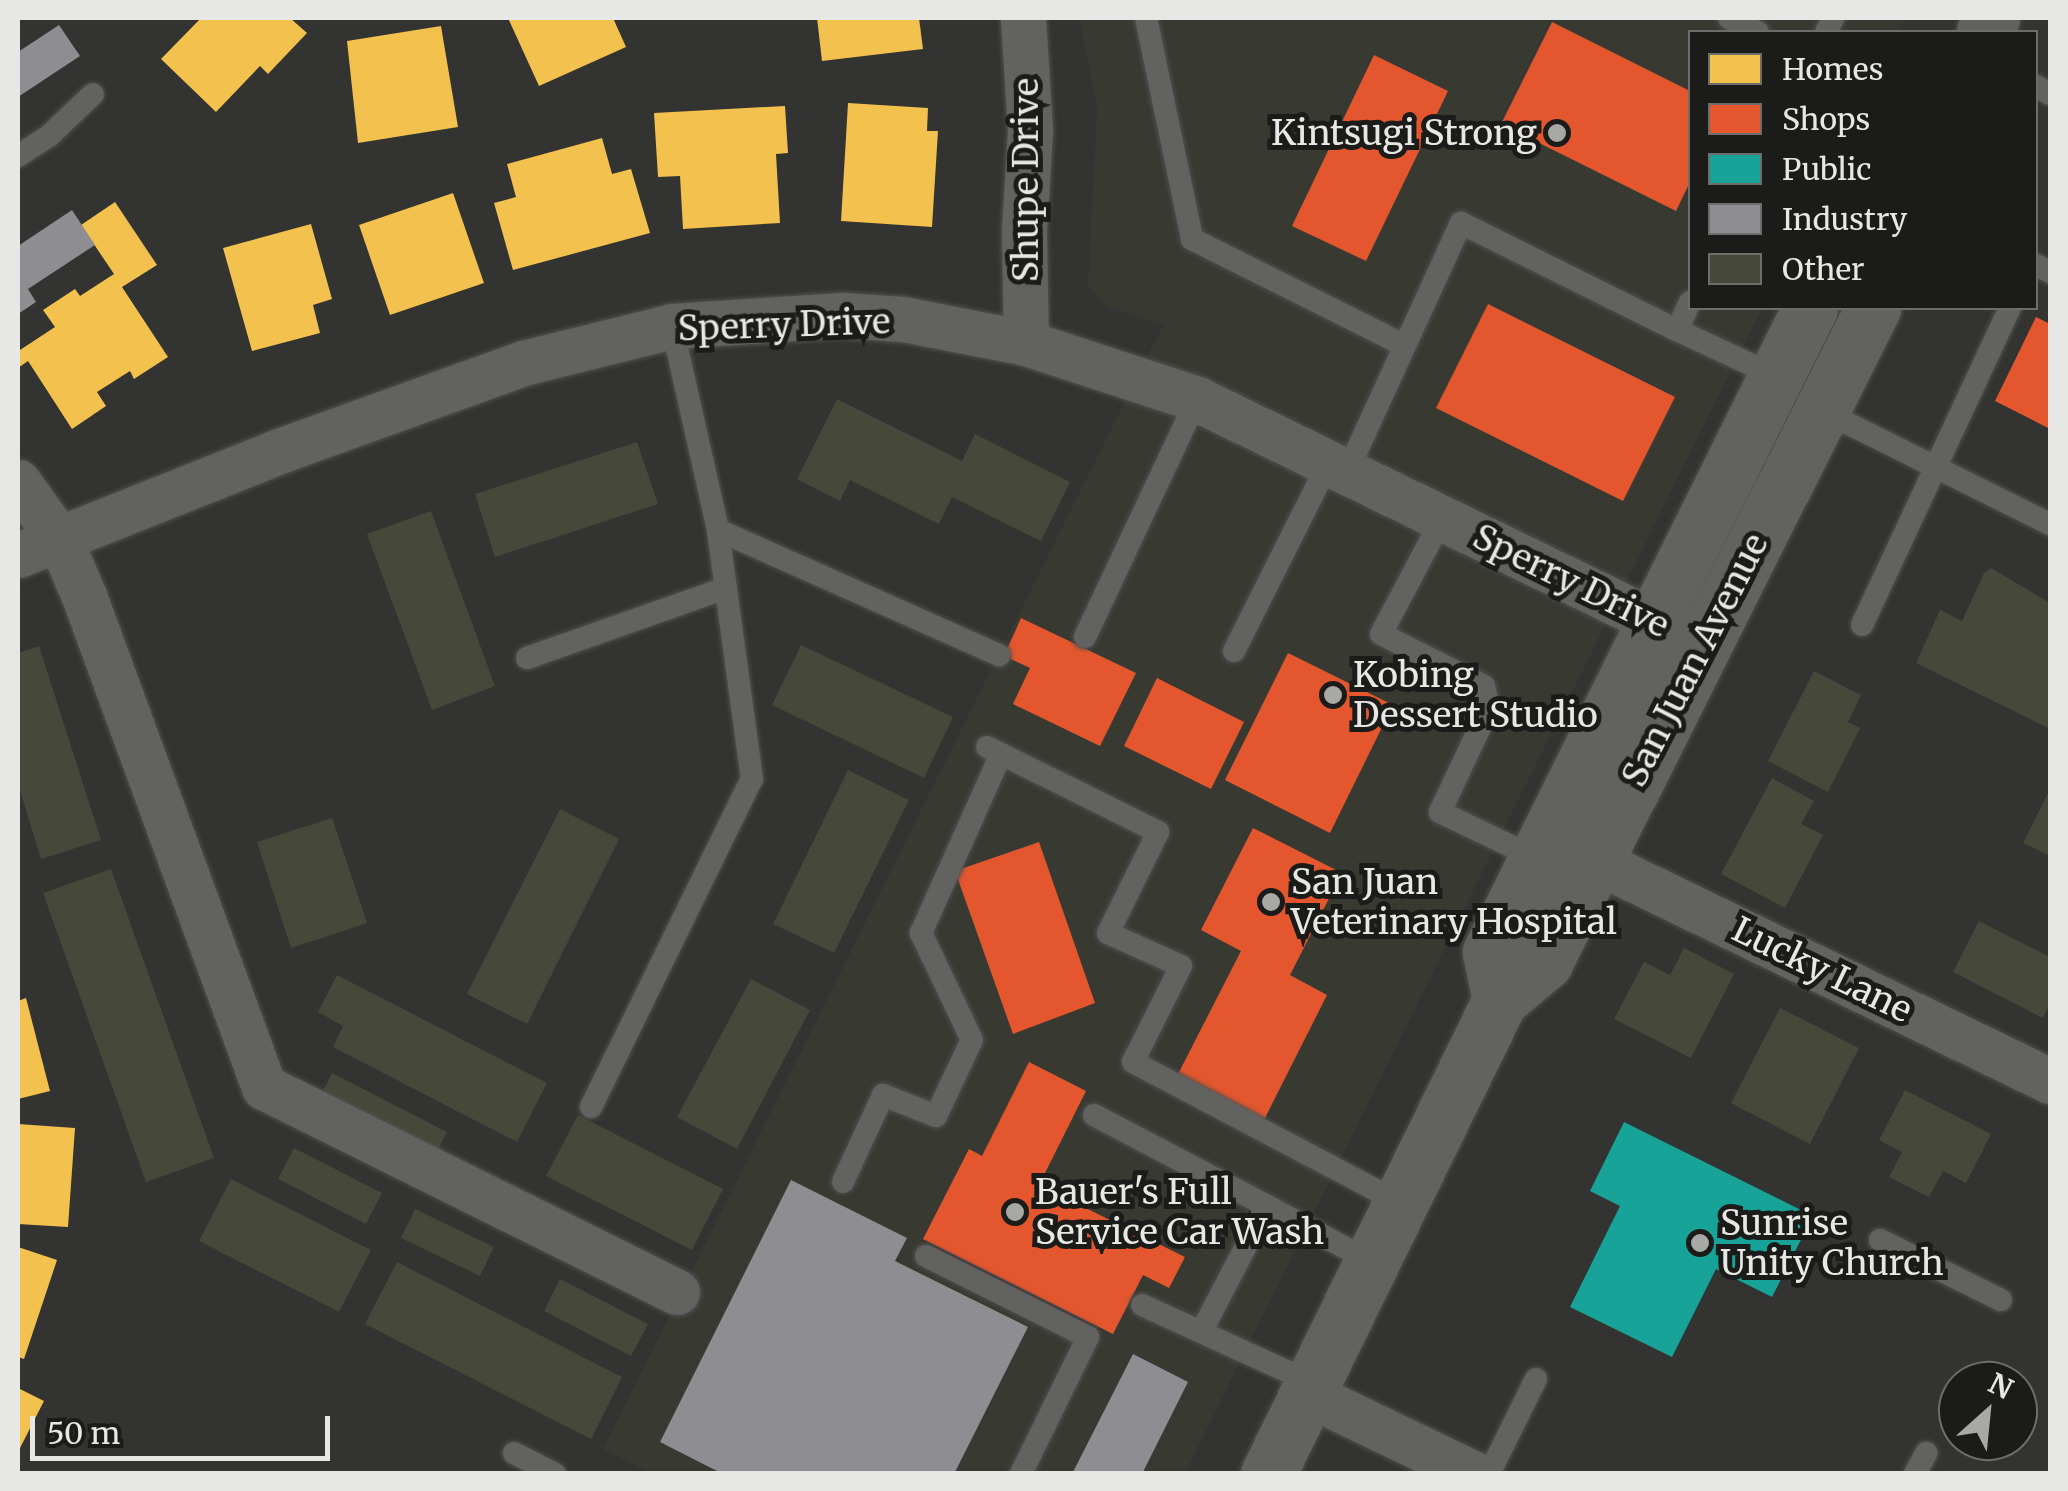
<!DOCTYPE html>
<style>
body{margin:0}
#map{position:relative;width:2068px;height:1491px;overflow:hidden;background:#333332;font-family:Merriweather,serif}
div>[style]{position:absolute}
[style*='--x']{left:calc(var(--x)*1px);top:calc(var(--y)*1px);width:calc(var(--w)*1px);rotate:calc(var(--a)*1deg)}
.built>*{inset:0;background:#383a32}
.homes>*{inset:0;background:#f2c14e}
.shops>*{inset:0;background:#e4572e}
.public>*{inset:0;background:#17a398}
.industry>*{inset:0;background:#8d8d92}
.building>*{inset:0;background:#46483a}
.roads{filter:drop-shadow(0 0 2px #50504f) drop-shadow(0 0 2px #50504f)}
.lane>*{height:22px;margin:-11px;padding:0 11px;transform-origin:11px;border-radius:11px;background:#626361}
.street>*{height:45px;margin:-22.5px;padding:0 22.5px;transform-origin:22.5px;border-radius:22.5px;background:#626361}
.secondary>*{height:55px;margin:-27.5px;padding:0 27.5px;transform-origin:27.5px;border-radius:27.5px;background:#626361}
.dots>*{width:28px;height:28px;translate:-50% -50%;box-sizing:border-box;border:5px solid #1b1b1a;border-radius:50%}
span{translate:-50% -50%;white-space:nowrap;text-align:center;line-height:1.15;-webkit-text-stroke:10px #1b1b1a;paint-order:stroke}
.poi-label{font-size:35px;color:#e7e7e5}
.right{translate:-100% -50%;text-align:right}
.left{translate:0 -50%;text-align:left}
.street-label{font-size:35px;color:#e7e7e5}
.frame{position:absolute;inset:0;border:20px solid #e7e7e5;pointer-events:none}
.legend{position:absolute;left:1688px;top:30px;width:350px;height:280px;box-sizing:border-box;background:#1b1b1a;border:2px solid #6d6d6b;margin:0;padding:12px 18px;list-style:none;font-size:30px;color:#e7e7e5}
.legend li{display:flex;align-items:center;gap:20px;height:50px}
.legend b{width:50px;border:2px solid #6d6d6b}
.north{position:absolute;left:1938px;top:1361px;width:100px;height:100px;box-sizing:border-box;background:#1b1b1a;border:2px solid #6d6d6b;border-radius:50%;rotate:27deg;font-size:28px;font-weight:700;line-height:40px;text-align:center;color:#e7e7e5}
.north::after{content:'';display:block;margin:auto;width:35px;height:45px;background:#a8a8a6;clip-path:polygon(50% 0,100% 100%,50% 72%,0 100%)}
.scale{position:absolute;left:30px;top:1416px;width:300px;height:45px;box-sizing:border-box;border:5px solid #e7e7e5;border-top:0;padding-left:12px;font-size:30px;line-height:35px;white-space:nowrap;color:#e7e7e5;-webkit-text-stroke:8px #1b1b1a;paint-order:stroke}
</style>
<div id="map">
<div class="built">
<div style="clip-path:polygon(1079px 18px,1905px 18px,1898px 32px,1690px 32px,1690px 308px,1762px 308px,1185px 1473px,653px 1474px,603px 1449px,1163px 325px,1106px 306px,1088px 286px,1097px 108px)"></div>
</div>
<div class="homes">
<div style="clip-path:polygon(201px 18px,290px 18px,307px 33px,268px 74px,260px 66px,216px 112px,161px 59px)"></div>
<div style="clip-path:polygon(508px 18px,613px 18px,626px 47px,539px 86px)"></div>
<div style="clip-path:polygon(817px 18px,919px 18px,923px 49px,822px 61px)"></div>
<div style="clip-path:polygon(441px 26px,458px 127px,358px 143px,347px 41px)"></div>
<div style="clip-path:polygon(848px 103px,928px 108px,927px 131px,938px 131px,932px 227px,841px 221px)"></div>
<div style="clip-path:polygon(785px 106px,788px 153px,776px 154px,780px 223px,683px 229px,680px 176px,658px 177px,654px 113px)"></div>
<div style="clip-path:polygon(602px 138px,612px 174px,631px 169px,650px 233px,513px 270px,494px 203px,516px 197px,507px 164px)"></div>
<div style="clip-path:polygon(453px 193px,484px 283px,390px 315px,359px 225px)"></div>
<div style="clip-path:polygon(115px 202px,157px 265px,122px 287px,168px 357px,134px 379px,130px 371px,97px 392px,106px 406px,72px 429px,28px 361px,18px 368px,18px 345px,20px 350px,55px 327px,43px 310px,75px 289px,80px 296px,114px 274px,81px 225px)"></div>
<div style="clip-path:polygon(311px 224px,332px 299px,313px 305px,320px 333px,252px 351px,223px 248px)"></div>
<div style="clip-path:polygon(26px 998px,50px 1091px,18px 1099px,18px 1001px)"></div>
<div style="clip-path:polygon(18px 1124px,75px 1128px,68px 1227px,18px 1224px)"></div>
<div style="clip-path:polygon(18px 1247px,57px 1260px,24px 1359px,18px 1357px)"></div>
<div style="clip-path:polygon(18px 1388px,44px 1401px,18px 1452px)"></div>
</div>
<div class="shops">
<div style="clip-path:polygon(1552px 22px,1690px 91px,1690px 182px,1676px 211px,1501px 124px)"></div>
<div style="clip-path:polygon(1374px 55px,1448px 91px,1366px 261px,1292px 226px)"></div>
<div style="clip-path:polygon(1488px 304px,1675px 397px,1623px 501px,1436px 408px)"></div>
<div style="clip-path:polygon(2036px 317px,2050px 324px,2050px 429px,1995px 401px)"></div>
<div style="clip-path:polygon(1021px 618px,1136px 673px,1100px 746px,1013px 704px,1030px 668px,1004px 656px)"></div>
<div style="clip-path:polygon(1288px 653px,1393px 705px,1330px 833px,1225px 780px)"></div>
<div style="clip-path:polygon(1157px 678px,1244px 722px,1211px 789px,1124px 746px)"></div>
<div style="clip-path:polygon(1253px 828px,1342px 873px,1290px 975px,1327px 995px,1264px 1120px,1177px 1076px,1241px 951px,1201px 930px)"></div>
<div style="clip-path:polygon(1039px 842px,1095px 1003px,1013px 1034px,955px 871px)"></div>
<div style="clip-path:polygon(1029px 1062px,1086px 1091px,1039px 1185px,1185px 1257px,1169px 1288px,1143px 1275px,1113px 1334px,923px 1239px,969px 1149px,982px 1156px)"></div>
</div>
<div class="public">
<div style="clip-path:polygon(1624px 1122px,1813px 1216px,1772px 1297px,1716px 1269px,1672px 1357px,1570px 1307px,1620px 1206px,1590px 1191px)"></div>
</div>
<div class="industry">
<div style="clip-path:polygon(59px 25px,80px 56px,18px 97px,18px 52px)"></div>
<div style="clip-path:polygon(72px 210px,95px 245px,28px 289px,36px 302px,18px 314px,18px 246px)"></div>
<div style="clip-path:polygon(791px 1180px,907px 1238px,895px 1261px,1028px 1327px,954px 1474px,723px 1474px,660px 1442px)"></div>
<div style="clip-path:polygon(1133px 1354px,1188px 1382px,1142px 1474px,1072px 1474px)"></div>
</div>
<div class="building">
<div style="clip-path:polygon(837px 399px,962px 461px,975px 434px,1070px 482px,1041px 541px,952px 497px,939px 524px,850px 480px,840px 501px,797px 479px)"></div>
<div style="clip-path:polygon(637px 442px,658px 504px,495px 557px,475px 494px)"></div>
<div style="clip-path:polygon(431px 511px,495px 686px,432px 710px,367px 534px)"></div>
<div style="clip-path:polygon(1991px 568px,2050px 603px,2050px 729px,1916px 663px,1940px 610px,1962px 621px,1984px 573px)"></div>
<div style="clip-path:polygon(801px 645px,953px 717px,924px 778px,772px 705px)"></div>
<div style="clip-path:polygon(39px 646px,101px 840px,41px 859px,18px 784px,18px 653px)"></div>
<div style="clip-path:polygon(1814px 671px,1861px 695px,1848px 722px,1860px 728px,1828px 792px,1768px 761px)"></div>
<div style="clip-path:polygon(848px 770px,909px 800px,834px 953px,773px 924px)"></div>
<div style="clip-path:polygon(1772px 778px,1814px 801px,1801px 824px,1823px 835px,1785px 908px,1721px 874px)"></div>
<div style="clip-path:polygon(2050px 789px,2050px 856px,2023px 843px)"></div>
<div style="clip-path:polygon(560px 809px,619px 839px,527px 1024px,467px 994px)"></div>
<div style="clip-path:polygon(332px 818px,367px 923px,291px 948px,257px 842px)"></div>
<div style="clip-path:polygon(111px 869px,214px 1158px,146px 1182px,43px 893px)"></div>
<div style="clip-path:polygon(1979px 921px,2050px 957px,2050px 1003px,2043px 1018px,1953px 972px)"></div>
<div style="clip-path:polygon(1684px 948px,1734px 974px,1691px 1058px,1614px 1019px,1644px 962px,1670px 975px)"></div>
<div style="clip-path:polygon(337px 975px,547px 1083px,517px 1142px,333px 1047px,343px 1026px,318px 1012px)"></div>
<div style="clip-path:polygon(751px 979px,810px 1010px,737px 1149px,677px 1117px)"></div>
<div style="clip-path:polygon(1780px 1008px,1859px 1048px,1810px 1144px,1731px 1103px)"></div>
<div style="clip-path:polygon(332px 1073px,447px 1132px,431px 1163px,316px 1105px)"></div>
<div style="clip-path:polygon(1905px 1090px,1991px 1134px,1966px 1183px,1943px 1171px,1929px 1197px,1889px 1177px,1902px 1152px,1879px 1140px)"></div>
<div style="clip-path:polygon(578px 1115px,723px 1189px,692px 1250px,546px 1176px)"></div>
<div style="clip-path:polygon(294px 1148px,382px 1193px,366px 1224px,278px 1179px)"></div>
<div style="clip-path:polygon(231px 1179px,371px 1250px,339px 1312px,199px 1241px)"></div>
<div style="clip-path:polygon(415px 1209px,494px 1247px,480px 1276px,401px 1238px)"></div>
<div style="clip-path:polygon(397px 1262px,622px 1377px,591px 1439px,365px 1324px)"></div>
<div style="clip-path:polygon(560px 1279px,648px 1324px,631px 1356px,544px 1311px)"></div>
</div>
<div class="roads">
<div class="lane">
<div style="--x:1146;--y:18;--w:226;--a:78.2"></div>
<div style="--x:1192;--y:239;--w:235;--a:26.6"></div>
<div style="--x:1729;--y:18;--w:32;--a:26"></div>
<div style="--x:1826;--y:32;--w:16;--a:-63"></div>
<div style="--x:2036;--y:86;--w:16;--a:30"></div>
<div style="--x:18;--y:156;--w:38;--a:-33"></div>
<div style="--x:50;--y:135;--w:59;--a:-43.6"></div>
<div style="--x:2036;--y:265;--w:16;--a:27"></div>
<div style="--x:1690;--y:302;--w:31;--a:115"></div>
<div style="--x:1677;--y:330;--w:108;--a:25.1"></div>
<div style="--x:1821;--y:410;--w:256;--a:26.5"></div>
<div style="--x:1347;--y:472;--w:274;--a:-65.4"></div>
<div style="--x:1461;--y:223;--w:241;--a:26.4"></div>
<div style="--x:1442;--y:519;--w:130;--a:117.9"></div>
<div style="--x:1381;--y:634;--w:115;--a:26.8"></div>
<div style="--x:1484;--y:686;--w:23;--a:77"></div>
<div style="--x:1489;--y:708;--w:115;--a:115.2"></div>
<div style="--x:1440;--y:812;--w:106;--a:25.6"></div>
<div style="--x:718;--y:530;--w:308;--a:24"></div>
<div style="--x:1862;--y:625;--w:350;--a:-65"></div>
<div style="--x:1085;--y:637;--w:263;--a:-64.8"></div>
<div style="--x:1234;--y:651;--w:212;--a:-63.3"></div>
<div style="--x:527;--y:658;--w:211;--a:-19.4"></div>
<div style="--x:987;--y:747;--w:191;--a:26.4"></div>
<div style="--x:1158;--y:832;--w:113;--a:116.3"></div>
<div style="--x:1108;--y:933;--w:80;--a:24.3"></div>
<div style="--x:1181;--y:966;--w:107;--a:116.6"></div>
<div style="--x:1133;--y:1062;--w:304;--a:27.8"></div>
<div style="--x:591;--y:1107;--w:365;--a:-63.9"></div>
<div style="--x:752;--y:779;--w:251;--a:-97.8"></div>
<div style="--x:718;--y:530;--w:209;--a:-102.7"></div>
<div style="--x:1094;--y:1115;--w:195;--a:27.7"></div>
<div style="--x:1267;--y:1206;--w:142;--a:117.6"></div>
<div style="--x:843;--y:1182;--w:96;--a:-65.3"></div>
<div style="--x:883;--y:1095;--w:57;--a:21.6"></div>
<div style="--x:936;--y:1116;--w:84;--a:-64.7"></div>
<div style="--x:972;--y:1040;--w:119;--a:-115.5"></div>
<div style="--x:921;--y:933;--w:196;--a:-65.9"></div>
<div style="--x:1267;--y:1206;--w:119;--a:28.1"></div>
<div style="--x:1880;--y:1240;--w:135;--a:26.4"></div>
<div style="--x:926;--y:1256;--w:181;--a:26.6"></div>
<div style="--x:1088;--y:1337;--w:153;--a:116.1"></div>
<div style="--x:1142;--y:1305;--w:187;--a:24.6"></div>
<div style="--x:514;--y:1453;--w:46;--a:27.1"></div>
<div style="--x:1489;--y:1474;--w:106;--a:-63.7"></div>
<div style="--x:1915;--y:1474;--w:24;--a:-62"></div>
</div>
<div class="street">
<div style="--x:1023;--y:18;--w:112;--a:86.4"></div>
<div style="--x:1030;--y:130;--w:101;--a:93.4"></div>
<div style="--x:1024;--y:231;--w:112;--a:89"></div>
<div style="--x:18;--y:482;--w:72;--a:54.1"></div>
<div style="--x:60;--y:540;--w:61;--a:66.8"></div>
<div style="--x:84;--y:596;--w:523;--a:69.87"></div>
<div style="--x:264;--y:1087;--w:461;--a:26.4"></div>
<div style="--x:18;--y:555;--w:281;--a:-21.7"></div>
<div style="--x:279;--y:451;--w:259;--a:-19.8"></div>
<div style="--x:523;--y:363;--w:154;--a:-13.9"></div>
<div style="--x:672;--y:326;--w:170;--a:-3.7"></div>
<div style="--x:842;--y:315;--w:61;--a:3.8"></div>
<div style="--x:903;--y:319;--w:125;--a:11"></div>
<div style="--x:1026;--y:343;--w:180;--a:18.1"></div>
<div style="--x:1197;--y:399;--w:542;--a:25.95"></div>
<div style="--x:1594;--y:860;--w:507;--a:25.86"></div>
<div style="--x:1308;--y:1394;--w:184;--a:25.7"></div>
</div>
<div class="secondary">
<div style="--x:1984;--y:32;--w:16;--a:-60"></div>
<div style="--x:1500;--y:1000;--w:49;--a:-101.8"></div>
<div style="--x:1490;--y:952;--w:719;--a:-63.58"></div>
<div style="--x:1268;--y:1474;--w:528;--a:-63.92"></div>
<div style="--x:1500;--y:1000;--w:59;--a:-40.2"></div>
<div style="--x:1545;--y:962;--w:732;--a:-63.36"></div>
</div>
</div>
<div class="dots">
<div style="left:1557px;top:133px;background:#a8a8a6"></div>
<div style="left:1333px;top:695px;background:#a8a8a6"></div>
<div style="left:1271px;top:902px;background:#a8a8a6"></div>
<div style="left:1015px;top:1212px;background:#a8a8a6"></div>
<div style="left:1700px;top:1243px;background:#a8a8a6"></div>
</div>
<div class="poi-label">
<span class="right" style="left:1537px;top:133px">Kintsugi Strong</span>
<span class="left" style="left:1353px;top:695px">Kobing<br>Dessert Studio</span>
<span class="left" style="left:1291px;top:902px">San Juan<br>Veterinary Hospital</span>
<span class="left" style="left:1035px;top:1212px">Bauer's Full<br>Service Car Wash</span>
<span class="left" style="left:1720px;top:1243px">Sunrise<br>Unity Church</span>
</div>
<div class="street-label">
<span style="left:1026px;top:180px;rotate:-90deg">Shupe Drive</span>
<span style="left:784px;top:325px;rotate:-2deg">Sperry Drive</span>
<span style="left:1571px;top:581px;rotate:26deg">Sperry Drive</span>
<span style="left:1695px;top:660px;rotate:-63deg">San Juan Avenue</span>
<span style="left:1822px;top:970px;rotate:26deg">Lucky Lane</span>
</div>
<div class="frame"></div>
<ul class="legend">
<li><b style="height:28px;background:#f2c14e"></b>Homes</li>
<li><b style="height:28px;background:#e4572e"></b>Shops</li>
<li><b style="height:28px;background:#17a398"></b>Public</li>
<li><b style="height:28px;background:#8d8d92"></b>Industry</li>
<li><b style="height:28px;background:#46483a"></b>Other</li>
</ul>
<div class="north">N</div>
<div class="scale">50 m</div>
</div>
